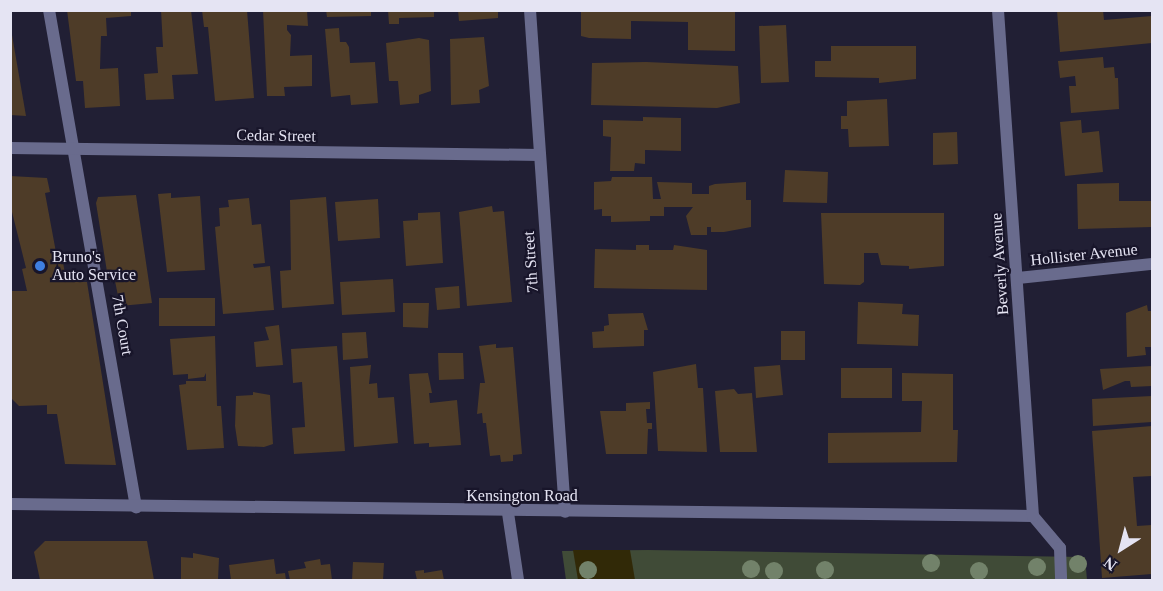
<!DOCTYPE html>
<style>
body{margin:0}
#map{position:relative;width:1163px;height:591px;overflow:hidden;background:#211f34;font-family:"Times New Roman",serif}
div>[style]{position:absolute}
[style*='--x']{left:calc(var(--x)*1px);top:calc(var(--y)*1px);width:calc(var(--w)*1px);rotate:calc(var(--a)*1deg)}
.green>*{inset:0;background:#404b37}
.sand>*{inset:0;background:#312907}
.building>*{inset:0;background:#4e3c28}
.service>*{height:12px;margin:-6px;padding:0 6px;transform-origin:6px;border-radius:6px;background:#696b8d}
.minor>*{height:12px;margin:-6px;padding:0 6px;transform-origin:6px;border-radius:6px;background:#696b8d}
.trees>*{width:18px;height:18px;margin:-9px;border-radius:50%;background:#72826a}
.dots>*{width:16px;height:16px;translate:-50% -50%;box-sizing:border-box;border:3px solid #18152a;border-radius:50%}
span{translate:-50% -50%;white-space:nowrap;text-align:center;line-height:1.15;-webkit-text-stroke:4.5px #18152a;paint-order:stroke}
.street-label{font-size:16px;color:#e5e4f3}
.poi-label{font-size:16px;color:#e5e4f3}
.left{translate:0 -50%;text-align:left}
.frame{position:absolute;inset:0;border:12px solid #e5e4f3;pointer-events:none}
.north{position:absolute;left:1091px;top:519px;width:60px;height:60px;-webkit-text-stroke:4px #18152a;paint-order:stroke;rotate:216deg;font-size:16px;font-weight:700;line-height:24px;text-align:center;color:#e5e4f3}
.north::after{content:'';display:block;margin:auto;width:21px;height:27px;background:#e5e4f3;clip-path:polygon(50% 0,100% 100%,50% 72%,0 100%)}
</style>
<div id="map">
<div class="green">
<div style="clip-path:polygon(648px 550px,1085px 557px,1087px 580px,566px 580px,562px 551px)"></div>
</div>
<div class="sand">
<div style="clip-path:polygon(573px 550px,630px 550px,635px 580px,578px 580px)"></div>
</div>
<div class="building">
<div style="clip-path:polygon(67px 10px,131px 10px,131px 16px,106px 18px,107px 36px,101px 36px,100px 69px,118px 68px,120px 106px,85px 108px,83px 81px,76px 81px)"></div>
<div style="clip-path:polygon(161px 10px,191px 10px,198px 74px,172px 75px,174px 99px,146px 100px,144px 74px,158px 73px,156px 47px,163px 47px)"></div>
<div style="clip-path:polygon(202px 10px,247px 10px,254px 98px,215px 101px,208px 27px,204px 27px)"></div>
<div style="clip-path:polygon(263px 10px,307px 10px,308px 26px,287px 25px,287px 30px,291px 35px,290px 56px,312px 55px,312px 86px,284px 87px,285px 96px,267px 96px)"></div>
<div style="clip-path:polygon(326px 10px,371px 10px,371px 16px,327px 17px)"></div>
<div style="clip-path:polygon(388px 10px,434px 10px,434px 17px,399px 18px,399px 24px,389px 24px)"></div>
<div style="clip-path:polygon(458px 10px,498px 10px,498px 18px,459px 21px)"></div>
<div style="clip-path:polygon(581px 10px,735px 10px,735px 51px,688px 50px,688px 22px,631px 21px,631px 39px,589px 38px,581px 36px)"></div>
<div style="clip-path:polygon(1057px 10px,1103px 10px,1104px 20px,1152px 16px,1152px 43px,1060px 52px)"></div>
<div style="clip-path:polygon(786px 25px,789px 82px,761px 83px,759px 26px)"></div>
<div style="clip-path:polygon(339px 28px,340px 42px,346px 42px,349px 47px,350px 63px,375px 62px,378px 103px,351px 105px,350px 95px,331px 97px,325px 29px)"></div>
<div style="clip-path:polygon(10px 35px,12px 35px,26px 116px,10px 115px)"></div>
<div style="clip-path:polygon(484px 37px,489px 86px,479px 90px,480px 103px,451px 105px,450px 39px)"></div>
<div style="clip-path:polygon(419px 38px,429px 40px,431px 91px,419px 95px,419px 103px,400px 105px,398px 81px,389px 81px,386px 43px)"></div>
<div style="clip-path:polygon(831px 46px,916px 46px,916px 79px,879px 83px,879px 78px,815px 77px,815px 61px,831px 61px)"></div>
<div style="clip-path:polygon(1103px 57px,1104px 68px,1114px 67px,1115px 78px,1118px 78px,1119px 109px,1071px 113px,1069px 86px,1076px 86px,1075px 76px,1060px 78px,1058px 61px)"></div>
<div style="clip-path:polygon(646px 62px,738px 66px,740px 103px,717px 108px,591px 105px,592px 63px)"></div>
<div style="clip-path:polygon(887px 99px,889px 146px,849px 147px,848px 129px,841px 129px,841px 116px,847px 116px,847px 101px)"></div>
<div style="clip-path:polygon(643px 117px,681px 118px,681px 151px,645px 150px,645px 164px,635px 163px,634px 171px,610px 171px,611px 137px,603px 136px,603px 120px,643px 121px)"></div>
<div style="clip-path:polygon(1081px 120px,1082px 133px,1099px 131px,1103px 172px,1065px 176px,1060px 122px)"></div>
<div style="clip-path:polygon(957px 132px,958px 164px,933px 165px,933px 133px)"></div>
<div style="clip-path:polygon(785px 170px,828px 172px,827px 203px,783px 202px)"></div>
<div style="clip-path:polygon(10px 176px,47px 178px,50px 192px,45px 193px,58px 263px,63px 262px,65px 274px,60px 275px,61px 282px,87px 282px,116px 465px,65px 464px,57px 414px,47px 414px,47px 405px,19px 406px,11px 398px,10px 291px,27px 291px,22px 269px,26px 268px,10px 204px)"></div>
<div style="clip-path:polygon(612px 177px,652px 177px,653px 199px,661px 199px,657px 182px,692px 183px,692px 194px,709px 194px,709px 186px,715px 184px,746px 182px,746px 200px,751px 200px,751px 227px,724px 232px,711px 232px,711px 227px,707px 227px,707px 235px,691px 235px,686px 216px,693px 207px,664px 207px,664px 216px,650px 216px,650px 221px,611px 222px,611px 216px,602px 216px,602px 209px,594px 210px,594px 182px,611px 181px)"></div>
<div style="clip-path:polygon(1119px 183px,1119px 201px,1152px 201px,1152px 227px,1078px 229px,1077px 184px)"></div>
<div style="clip-path:polygon(171px 193px,171px 198px,200px 196px,205px 270px,167px 272px,158px 194px)"></div>
<div style="clip-path:polygon(136px 195px,152px 303px,120px 306px,115px 281px,108px 278px,96px 203px,98px 197px)"></div>
<div style="clip-path:polygon(326px 197px,334px 304px,282px 308px,280px 271px,291px 270px,290px 200px)"></div>
<div style="clip-path:polygon(249px 198px,252px 225px,261px 224px,265px 263px,253px 264px,254px 268px,270px 266px,274px 310px,223px 314px,215px 227px,220px 226px,219px 208px,229px 207px,228px 200px)"></div>
<div style="clip-path:polygon(378px 199px,380px 238px,338px 241px,335px 202px)"></div>
<div style="clip-path:polygon(492px 206px,493px 212px,504px 211px,512px 302px,467px 306px,459px 212px)"></div>
<div style="clip-path:polygon(440px 212px,443px 263px,406px 266px,403px 221px,418px 220px,418px 213px)"></div>
<div style="clip-path:polygon(821px 213px,944px 213px,944px 266px,909px 269px,909px 266px,881px 265px,878px 253px,864px 253px,864px 282px,860px 285px,824px 284px)"></div>
<div style="clip-path:polygon(636px 245px,649px 245px,649px 250px,673px 250px,674px 245px,707px 250px,707px 290px,594px 288px,595px 249px,636px 250px)"></div>
<div style="clip-path:polygon(393px 279px,395px 312px,342px 315px,340px 282px)"></div>
<div style="clip-path:polygon(459px 286px,460px 308px,437px 310px,435px 288px)"></div>
<div style="clip-path:polygon(159px 298px,215px 298px,215px 326px,159px 326px)"></div>
<div style="clip-path:polygon(858px 302px,903px 304px,902px 314px,919px 315px,918px 346px,857px 344px)"></div>
<div style="clip-path:polygon(403px 303px,429px 303px,428px 328px,403px 327px)"></div>
<div style="clip-path:polygon(1147px 305px,1148px 311px,1152px 311px,1152px 347px,1145px 347px,1146px 355px,1127px 357px,1126px 313px)"></div>
<div style="clip-path:polygon(643px 313px,648px 330px,644px 330px,644px 346px,593px 348px,592px 332px,604px 331px,604px 326px,609px 325px,608px 314px)"></div>
<div style="clip-path:polygon(279px 325px,283px 365px,256px 367px,254px 342px,269px 340px,265px 327px)"></div>
<div style="clip-path:polygon(781px 331px,805px 331px,805px 360px,781px 360px)"></div>
<div style="clip-path:polygon(366px 332px,368px 358px,343px 360px,342px 333px)"></div>
<div style="clip-path:polygon(215px 336px,217px 406px,221px 406px,224px 448px,187px 450px,179px 385px,186px 384px,186px 381px,206px 381px,206px 373px,204px 377px,188px 379px,188px 374px,173px 375px,170px 339px)"></div>
<div style="clip-path:polygon(496px 344px,496px 348px,513px 347px,522px 454px,513px 455px,513px 461px,501px 462px,500px 455px,490px 456px,486px 423px,483px 423px,482px 413px,477px 414px,480px 383px,485px 383px,479px 346px)"></div>
<div style="clip-path:polygon(337px 346px,345px 451px,294px 454px,292px 428px,305px 427px,302px 382px,293px 383px,291px 349px)"></div>
<div style="clip-path:polygon(438px 353px,463px 353px,464px 379px,439px 380px)"></div>
<div style="clip-path:polygon(696px 364px,698px 388px,703px 388px,707px 452px,658px 451px,653px 372px)"></div>
<div style="clip-path:polygon(371px 365px,369px 384px,377px 383px,378px 398px,394px 397px,398px 443px,354px 447px,350px 367px)"></div>
<div style="clip-path:polygon(780px 365px,783px 395px,756px 398px,754px 367px)"></div>
<div style="clip-path:polygon(1152px 366px,1152px 386px,1131px 387px,1130px 381px,1125px 381px,1103px 390px,1100px 369px)"></div>
<div style="clip-path:polygon(841px 368px,892px 368px,892px 398px,841px 398px)"></div>
<div style="clip-path:polygon(428px 373px,432px 393px,429px 393px,430px 403px,457px 400px,461px 445px,429px 447px,429px 443px,414px 444px,409px 374px)"></div>
<div style="clip-path:polygon(902px 373px,953px 374px,953px 430px,958px 430px,957px 462px,828px 463px,828px 433px,921px 432px,922px 401px,902px 401px)"></div>
<div style="clip-path:polygon(734px 389px,738px 394px,752px 393px,757px 452px,720px 452px,715px 391px)"></div>
<div style="clip-path:polygon(253px 392px,270px 395px,273px 444px,264px 447px,238px 446px,235px 426px,236px 396px,253px 395px)"></div>
<div style="clip-path:polygon(1152px 396px,1152px 422px,1093px 426px,1092px 399px)"></div>
<div style="clip-path:polygon(650px 402px,650px 409px,646px 409px,647px 423px,652px 423px,652px 429px,648px 429px,647px 454px,606px 454px,600px 411px,626px 411px,626px 403px)"></div>
<div style="clip-path:polygon(1152px 426px,1152px 476px,1133px 477px,1137px 526px,1152px 525px,1152px 574px,1102px 578px,1092px 431px)"></div>
<div style="clip-path:polygon(45px 541px,147px 541px,154px 580px,40px 580px,34px 552px)"></div>
<div style="clip-path:polygon(193px 553px,219px 558px,218px 580px,181px 580px,181px 557px,193px 558px)"></div>
<div style="clip-path:polygon(274px 559px,276px 574px,285px 573px,286px 580px,231px 580px,229px 565px)"></div>
<div style="clip-path:polygon(320px 559px,321px 565px,330px 564px,332px 580px,290px 580px,288px 571px,306px 568px,304px 562px)"></div>
<div style="clip-path:polygon(353px 562px,384px 563px,383px 580px,352px 580px)"></div>
<div style="clip-path:polygon(424px 570px,424px 573px,442px 570px,444px 580px,417px 580px,415px 571px)"></div>
</div>
<div class="service">
<div style="--x:49;--y:10;--w:505;--a:80.07"></div>
<div style="--x:1033;--y:516;--w:42;--a:49.8"></div>
<div style="--x:1060;--y:548;--w:32;--a:88"></div>
</div>
<div class="minor">
<div style="--x:530;--y:10;--w:503;--a:86.01"></div>
<div style="--x:10;--y:148;--w:530;--a:0.76"></div>
<div style="--x:1018;--y:278;--w:135;--a:-6"></div>
<div style="--x:10;--y:504;--w:1023;--a:0.67"></div>
<div style="--x:1033;--y:516;--w:507;--a:-93.96"></div>
<div style="--x:508;--y:513;--w:68;--a:81.5"></div>
</div>
<div class="trees">
<div style="left:931px;top:563px"></div>
<div style="left:1078px;top:564px"></div>
<div style="left:1037px;top:567px"></div>
<div style="left:751px;top:569px"></div>
<div style="left:588px;top:570px"></div>
<div style="left:825px;top:570px"></div>
<div style="left:774px;top:571px"></div>
<div style="left:979px;top:571px"></div>
</div>
<div class="dots">
<div style="left:40px;top:266px;background:#3f7fe0"></div>
</div>
<div class="street-label">
<span style="left:276px;top:136px;rotate:1deg">Cedar Street</span>
<span style="left:1084px;top:255px;rotate:-6deg">Hollister Avenue</span>
<span style="left:531px;top:262px;rotate:-94deg">7th Street</span>
<span style="left:1000px;top:264px;rotate:-94deg">Beverly Avenue</span>
<span style="left:122px;top:325px;rotate:80deg">7th Court</span>
<span style="left:522px;top:496px">Kensington Road</span>
</div>
<div class="poi-label">
<span class="left" style="left:52px;top:266px">Bruno's<br>Auto Service</span>
</div>
<div class="frame"></div>
<div class="north">N</div>
</div>
